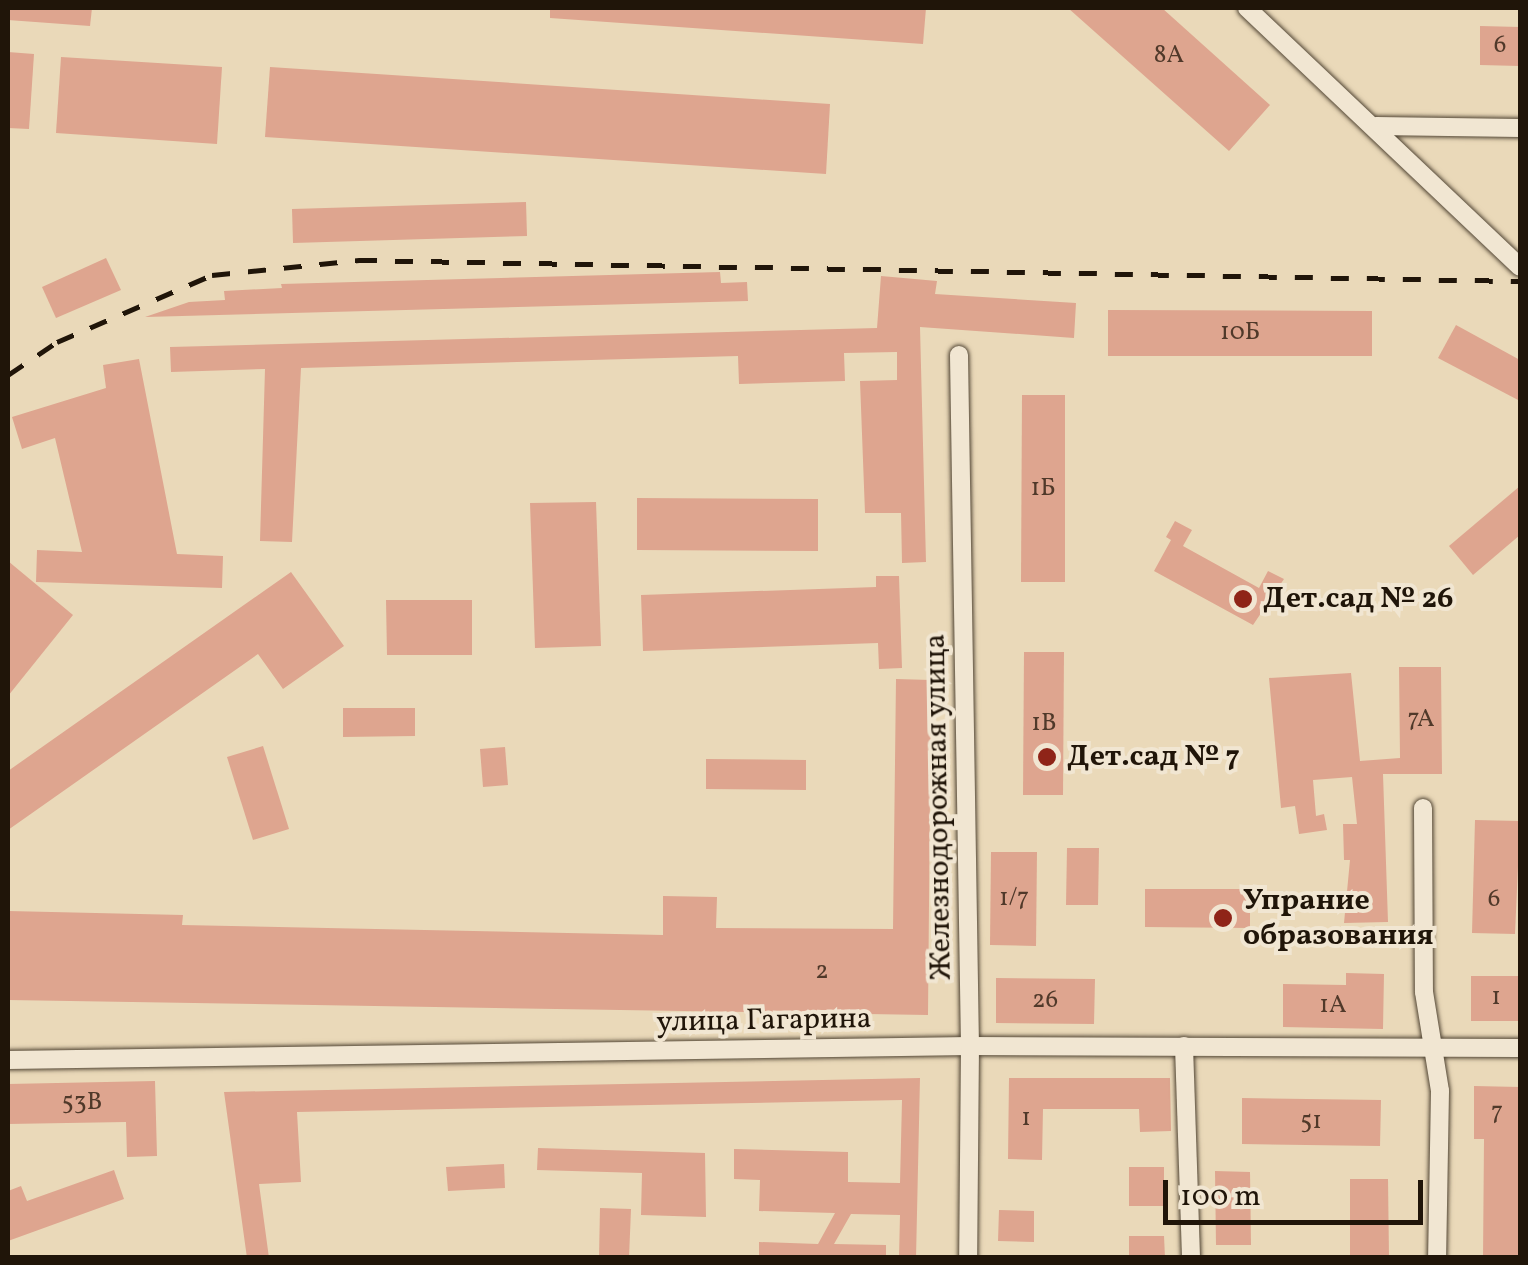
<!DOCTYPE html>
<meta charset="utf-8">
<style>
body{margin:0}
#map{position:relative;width:1528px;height:1265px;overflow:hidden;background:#ead9b9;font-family:Vollkorn,serif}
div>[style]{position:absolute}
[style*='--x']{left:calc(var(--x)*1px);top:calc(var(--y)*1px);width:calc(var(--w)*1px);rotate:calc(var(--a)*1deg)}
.building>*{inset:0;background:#dea58f}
.roads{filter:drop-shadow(0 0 2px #524635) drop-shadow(0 0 2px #524635)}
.minor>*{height:18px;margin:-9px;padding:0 9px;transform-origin:9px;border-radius:9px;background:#f1e6d2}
.rail>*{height:5px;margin-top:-2.5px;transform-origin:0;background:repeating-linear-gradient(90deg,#201509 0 18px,transparent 0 36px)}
.dots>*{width:28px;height:28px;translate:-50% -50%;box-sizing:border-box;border:5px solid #f1e6d2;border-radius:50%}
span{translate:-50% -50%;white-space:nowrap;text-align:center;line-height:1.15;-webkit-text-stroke:8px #f1e6d2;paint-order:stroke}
.number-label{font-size:25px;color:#50392a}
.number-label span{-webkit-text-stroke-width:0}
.poi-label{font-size:30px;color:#201509;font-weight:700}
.left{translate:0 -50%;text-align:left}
.street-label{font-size:30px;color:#201509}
.frame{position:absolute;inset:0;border:10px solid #201509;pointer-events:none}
.scale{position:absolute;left:1163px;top:1180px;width:260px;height:45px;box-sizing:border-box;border:5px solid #201509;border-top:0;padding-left:12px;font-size:30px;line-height:35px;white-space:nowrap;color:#201509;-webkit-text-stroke:8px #f1e6d2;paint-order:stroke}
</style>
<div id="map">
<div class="building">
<div style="clip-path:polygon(8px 8px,92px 8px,90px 26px,8px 20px)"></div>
<div style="clip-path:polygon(550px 8px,926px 8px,923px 44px,550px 18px)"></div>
<div style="clip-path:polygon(1068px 8px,1162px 8px,1270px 105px,1229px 151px)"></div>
<div style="clip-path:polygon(1480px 26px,1520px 27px,1520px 66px,1480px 65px)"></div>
<div style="clip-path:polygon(8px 52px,34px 54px,29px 129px,8px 128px)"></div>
<div style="clip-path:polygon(61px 57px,222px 67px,217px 144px,56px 133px)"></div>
<div style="clip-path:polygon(270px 67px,830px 104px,826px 174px,265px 137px)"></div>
<div style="clip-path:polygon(526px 202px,527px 236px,293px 243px,292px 209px)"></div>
<div style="clip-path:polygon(106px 258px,121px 290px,56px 318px,42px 287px)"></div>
<div style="clip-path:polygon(720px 272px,721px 283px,747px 282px,748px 301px,145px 317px,189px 302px,225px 300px,224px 291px,282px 288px,281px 284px)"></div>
<div style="clip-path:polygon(881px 276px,937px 281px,935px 294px,1076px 303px,1074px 338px,920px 327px,926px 562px,902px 563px,901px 513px,865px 513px,860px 381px,897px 380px,897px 352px,844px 353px,845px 381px,739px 384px,738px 356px,301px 368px,292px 542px,260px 541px,265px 369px,171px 372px,170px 347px,877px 328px)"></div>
<div style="clip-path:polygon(1108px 310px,1372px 311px,1372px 356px,1108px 356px)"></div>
<div style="clip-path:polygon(1456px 325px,1520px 360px,1520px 401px,1438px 358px)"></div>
<div style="clip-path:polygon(139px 359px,177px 554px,223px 556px,222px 588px,36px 582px,37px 550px,82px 552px,55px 438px,22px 449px,12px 417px,106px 388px,103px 365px)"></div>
<div style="clip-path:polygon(1022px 395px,1065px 395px,1065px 582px,1021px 582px)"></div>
<div style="clip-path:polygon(1520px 486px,1520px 535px,1473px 575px,1449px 546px)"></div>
<div style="clip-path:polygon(637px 498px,818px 499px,818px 551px,637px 550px)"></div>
<div style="clip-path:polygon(596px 502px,601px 646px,535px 648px,530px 503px)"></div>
<div style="clip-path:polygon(1175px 521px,1192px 530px,1183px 546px,1259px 588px,1268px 571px,1284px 579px,1253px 625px,1154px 571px,1171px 540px,1166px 537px)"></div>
<div style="clip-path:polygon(8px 561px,73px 615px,8px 696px)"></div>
<div style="clip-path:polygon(291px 572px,344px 646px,283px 689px,258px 654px,8px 830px,8px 771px)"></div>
<div style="clip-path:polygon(876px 576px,899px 576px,902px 668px,879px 669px,878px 643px,643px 651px,641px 595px,876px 587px)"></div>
<div style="clip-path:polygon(386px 600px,472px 600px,472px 655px,387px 655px)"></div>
<div style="clip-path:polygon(1024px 652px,1064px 652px,1063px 795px,1023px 795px)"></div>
<div style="clip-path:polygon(1399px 667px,1441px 667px,1442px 774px,1383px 774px,1388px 922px,1344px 923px,1350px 860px,1344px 860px,1343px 824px,1357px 824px,1352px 777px,1313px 780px,1316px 816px,1324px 814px,1327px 830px,1299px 834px,1295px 806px,1281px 808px,1269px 678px,1351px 673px,1360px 761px,1400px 758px)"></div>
<div style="clip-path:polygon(896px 679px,931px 680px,928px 1015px,8px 1000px,8px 911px,183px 915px,182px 925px,663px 935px,663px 896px,717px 897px,716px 928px,893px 929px)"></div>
<div style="clip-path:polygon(343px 708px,415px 708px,415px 736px,343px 737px)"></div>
<div style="clip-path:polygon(263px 746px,289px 829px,253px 840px,227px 757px)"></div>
<div style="clip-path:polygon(505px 747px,508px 785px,483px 787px,480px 749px)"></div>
<div style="clip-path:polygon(706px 759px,806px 760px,806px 790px,706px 789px)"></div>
<div style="clip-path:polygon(1475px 820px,1520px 821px,1515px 934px,1472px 933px)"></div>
<div style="clip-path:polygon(1067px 848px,1099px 848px,1098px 905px,1066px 905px)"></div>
<div style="clip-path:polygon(991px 852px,1037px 852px,1036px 946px,990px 945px)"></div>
<div style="clip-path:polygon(1145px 889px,1250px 889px,1250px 928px,1145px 927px)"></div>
<div style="clip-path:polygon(1346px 973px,1384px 974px,1383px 1029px,1283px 1027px,1283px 984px,1346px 985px)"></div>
<div style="clip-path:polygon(1471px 976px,1520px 976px,1520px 1021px,1471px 1021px)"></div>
<div style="clip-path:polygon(996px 978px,1095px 979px,1094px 1024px,996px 1023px)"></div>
<div style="clip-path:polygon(920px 1078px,916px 1258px,899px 1258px,900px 1215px,851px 1214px,834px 1244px,886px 1245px,886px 1258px,759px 1258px,759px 1242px,818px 1244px,835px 1213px,759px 1211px,760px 1180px,734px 1179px,734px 1149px,848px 1152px,848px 1182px,900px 1183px,902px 1100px,297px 1112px,301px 1182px,259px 1184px,269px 1258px,247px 1258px,224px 1092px)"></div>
<div style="clip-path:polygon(1009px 1078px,1170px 1078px,1171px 1131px,1140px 1132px,1139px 1109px,1043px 1109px,1042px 1160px,1008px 1159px)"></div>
<div style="clip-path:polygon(155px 1081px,157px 1156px,127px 1157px,126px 1122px,8px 1124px,8px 1084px)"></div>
<div style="clip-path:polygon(1474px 1086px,1520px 1087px,1520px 1258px,1483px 1258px,1484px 1139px,1474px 1139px)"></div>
<div style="clip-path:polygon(1242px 1098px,1381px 1100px,1380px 1146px,1242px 1144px)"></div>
<div style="clip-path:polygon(538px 1148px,705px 1153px,706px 1217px,641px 1215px,642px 1173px,537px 1170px)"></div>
<div style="clip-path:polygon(504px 1164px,505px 1188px,448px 1191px,446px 1167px)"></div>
<div style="clip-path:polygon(1129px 1167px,1164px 1167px,1164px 1206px,1129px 1206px)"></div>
<div style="clip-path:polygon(114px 1170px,124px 1199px,8px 1241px,8px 1191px,21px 1186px,27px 1201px)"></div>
<div style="clip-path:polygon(1215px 1171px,1250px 1172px,1251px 1245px,1216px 1245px)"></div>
<div style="clip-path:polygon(1350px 1179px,1388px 1179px,1389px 1258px,1350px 1258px)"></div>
<div style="clip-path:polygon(600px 1208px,631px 1209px,629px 1258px,599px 1258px)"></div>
<div style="clip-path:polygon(999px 1210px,1034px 1211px,1034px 1242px,998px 1241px)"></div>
<div style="clip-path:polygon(1129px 1236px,1164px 1236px,1165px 1258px,1129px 1258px)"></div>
</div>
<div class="roads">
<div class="minor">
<div style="--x:1247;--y:8;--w:376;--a:43.5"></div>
<div style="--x:1376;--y:126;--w:144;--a:0.8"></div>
<div style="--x:959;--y:355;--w:691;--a:89.09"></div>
<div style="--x:970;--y:1046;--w:212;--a:90.5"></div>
<div style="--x:1423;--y:808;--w:184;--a:89.7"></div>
<div style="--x:1424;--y:992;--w:100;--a:80.8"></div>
<div style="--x:1440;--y:1091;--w:167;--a:91"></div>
<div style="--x:1184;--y:1046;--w:212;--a:88.1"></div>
<div style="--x:8;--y:1060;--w:962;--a:-0.83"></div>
<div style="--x:970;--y:1046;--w:550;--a:0.21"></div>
</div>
</div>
<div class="rail">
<div style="--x:8;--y:375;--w:59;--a:-34"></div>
<div style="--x:57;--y:342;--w:169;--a:-23.4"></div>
<div style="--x:212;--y:275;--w:148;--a:-5.8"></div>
<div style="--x:359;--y:260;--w:1161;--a:1.04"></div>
</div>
<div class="dots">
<div style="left:1243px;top:599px;background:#8f2418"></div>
<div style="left:1047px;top:757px;background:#8f2418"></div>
<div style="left:1223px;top:918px;background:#8f2418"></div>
</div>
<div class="number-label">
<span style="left:1500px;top:46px">6</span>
<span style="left:1169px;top:56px">8А</span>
<span style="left:1240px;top:333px">10Б</span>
<span style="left:1043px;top:489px">1Б</span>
<span style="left:1421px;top:720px">7А</span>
<span style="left:1044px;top:724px">1В</span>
<span style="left:1014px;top:899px">1/7</span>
<span style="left:1494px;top:900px">6</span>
<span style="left:822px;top:972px">2</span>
<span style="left:1496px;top:998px">1</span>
<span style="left:1045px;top:1001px">26</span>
<span style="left:1333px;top:1006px">1А</span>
<span style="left:82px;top:1103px">53В</span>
<span style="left:1497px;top:1113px">7</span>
<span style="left:1026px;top:1119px">1</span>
<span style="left:1311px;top:1122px">51</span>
</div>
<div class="poi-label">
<span class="left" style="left:1263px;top:599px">Дет.сад № 26</span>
<span class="left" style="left:1067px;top:757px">Дет.сад № 7</span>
<span class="left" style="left:1243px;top:918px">Упрание<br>образования</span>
</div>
<div class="street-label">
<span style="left:939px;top:807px;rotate:-91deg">Железнодорожная улица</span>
<span style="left:764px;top:1021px;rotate:-1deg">улица Гагарина</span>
</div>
<div class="frame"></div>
<div class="scale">100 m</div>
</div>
